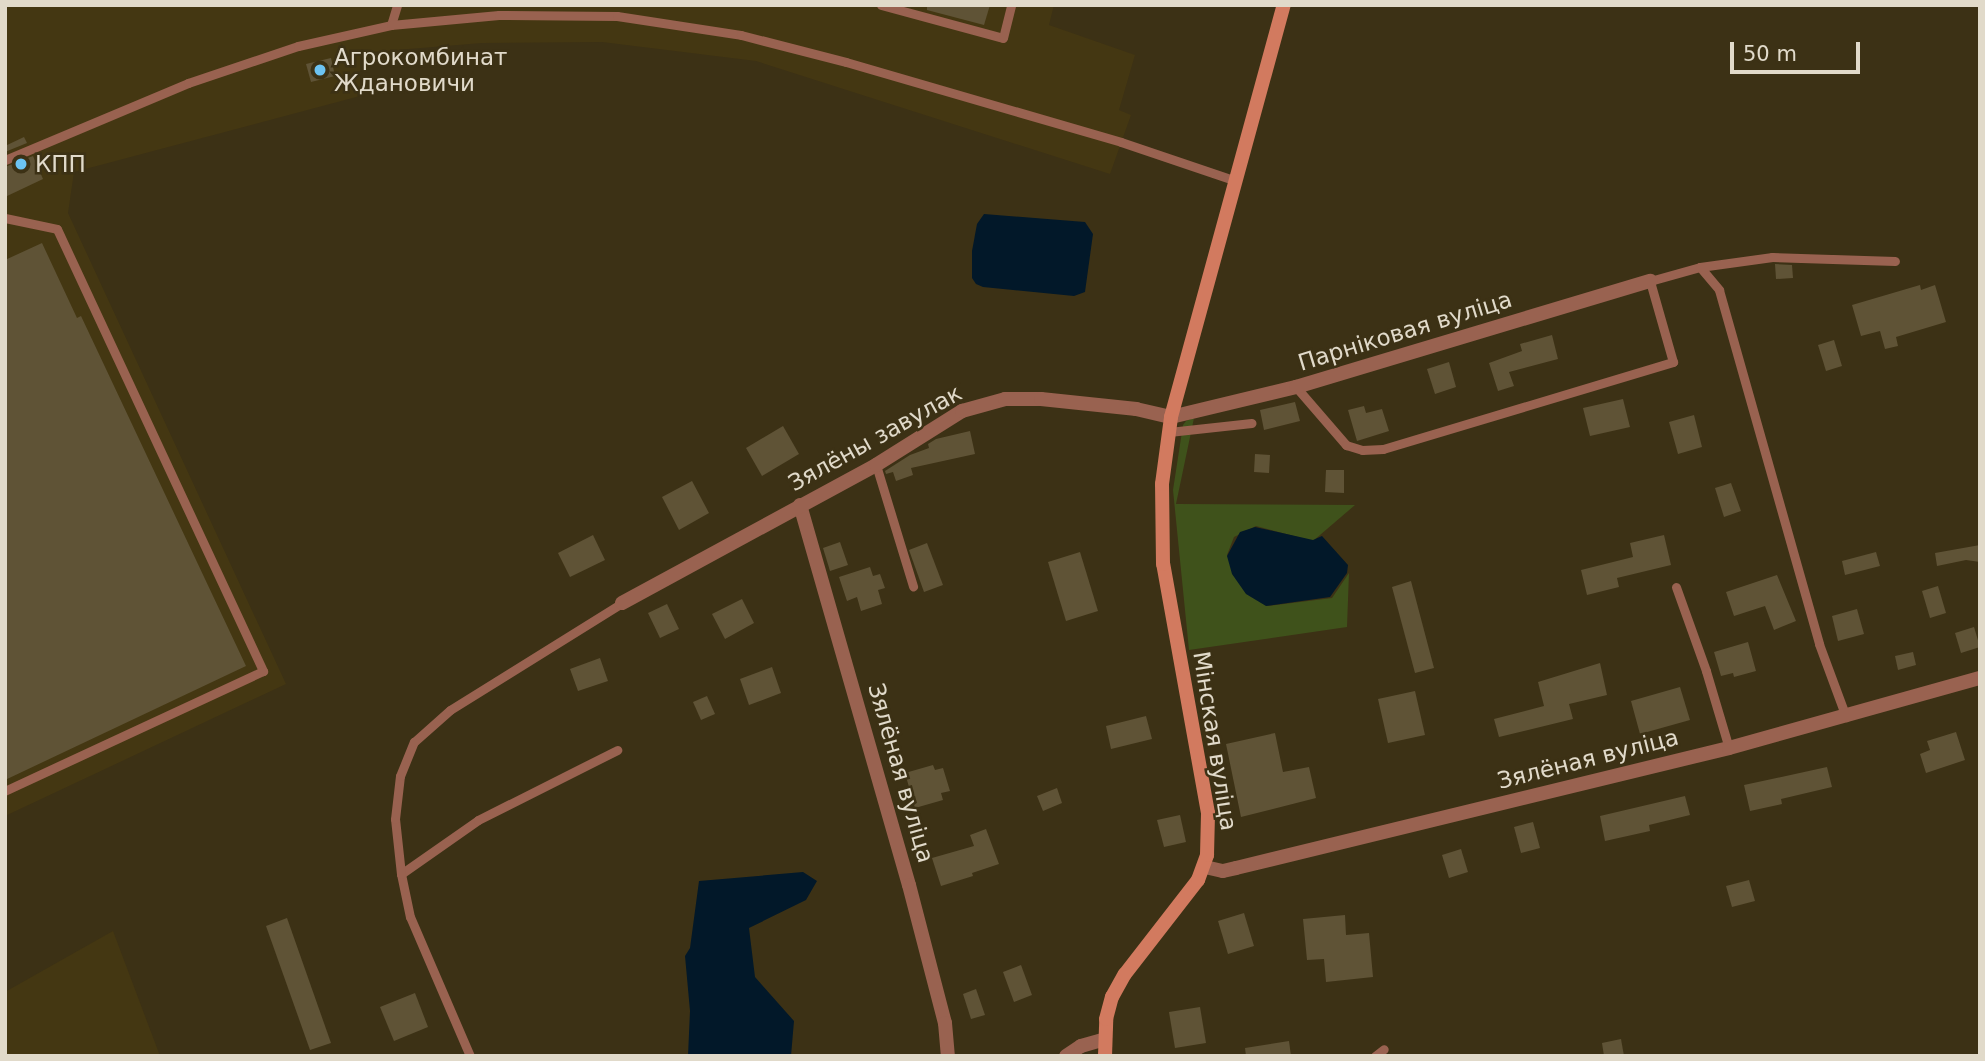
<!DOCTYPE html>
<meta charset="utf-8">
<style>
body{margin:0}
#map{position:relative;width:1985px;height:1061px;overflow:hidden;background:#3c3115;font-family:"DejaVu Sans",sans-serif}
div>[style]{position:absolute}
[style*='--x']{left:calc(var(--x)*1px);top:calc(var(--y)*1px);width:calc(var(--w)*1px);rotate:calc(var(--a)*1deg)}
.built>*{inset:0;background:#443712}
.green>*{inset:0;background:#3f521b}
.water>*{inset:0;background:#021829}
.building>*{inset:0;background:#5f5336}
.lane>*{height:9px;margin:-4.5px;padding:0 4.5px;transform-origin:4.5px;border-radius:4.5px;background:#996250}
.street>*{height:14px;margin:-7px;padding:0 7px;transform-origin:7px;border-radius:7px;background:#996250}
.secondary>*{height:14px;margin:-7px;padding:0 7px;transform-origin:7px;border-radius:7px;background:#d27a5f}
.dots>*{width:19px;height:19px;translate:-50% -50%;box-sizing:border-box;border:4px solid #3c3115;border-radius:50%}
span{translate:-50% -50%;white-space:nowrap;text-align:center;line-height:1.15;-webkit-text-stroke:5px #3c3115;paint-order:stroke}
.poi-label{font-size:23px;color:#e1daca}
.left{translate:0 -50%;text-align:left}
.street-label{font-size:23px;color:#e1daca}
.frame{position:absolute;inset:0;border:7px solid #e1daca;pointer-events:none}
.scale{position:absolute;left:1730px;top:42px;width:130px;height:32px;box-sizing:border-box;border:4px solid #e1daca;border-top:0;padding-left:9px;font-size:21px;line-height:24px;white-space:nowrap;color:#e1daca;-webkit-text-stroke:5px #3c3115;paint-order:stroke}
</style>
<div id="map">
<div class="built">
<div style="clip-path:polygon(5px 5px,1054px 5px,1049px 25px,1135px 55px,1119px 110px,1131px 115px,1110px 174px,756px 61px,602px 42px,482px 43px,360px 53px,360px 96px,74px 172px,68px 213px,286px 684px,5px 816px)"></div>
<div style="clip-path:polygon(113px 931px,160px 1056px,5px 1056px,5px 992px)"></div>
</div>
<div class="green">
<div style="clip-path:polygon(1194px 418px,1176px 504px,1355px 505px,1313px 541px,1256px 526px,1234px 537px,1227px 555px,1267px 606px,1332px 598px,1349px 573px,1347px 627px,1189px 650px,1173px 490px,1183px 425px,1186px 421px)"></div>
</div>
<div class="water">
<div style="clip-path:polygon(984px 214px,1085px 222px,1093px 234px,1085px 292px,1074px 296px,983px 287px,976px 284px,972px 278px,972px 251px,977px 224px)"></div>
<div style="clip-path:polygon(1255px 527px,1313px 540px,1322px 536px,1348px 565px,1347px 573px,1330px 597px,1266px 606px,1246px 594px,1232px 574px,1227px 556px,1240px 532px)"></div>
<div style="clip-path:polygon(803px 872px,817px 881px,806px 900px,749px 928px,755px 977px,794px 1021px,791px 1056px,688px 1056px,690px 1011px,685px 956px,690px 948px,699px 881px)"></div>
</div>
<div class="building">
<div style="clip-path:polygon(927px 5px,990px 5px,984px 25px,927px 10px)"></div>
<div style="clip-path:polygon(331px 58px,335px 76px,311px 82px,306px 64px)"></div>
<div style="clip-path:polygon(24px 137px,27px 143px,5px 152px,5px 146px)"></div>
<div style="clip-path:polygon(33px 156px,43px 179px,5px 197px,5px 167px)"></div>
<div style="clip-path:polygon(42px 243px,77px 318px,81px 316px,246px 666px,5px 780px,5px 260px)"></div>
<div style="clip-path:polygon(1775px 264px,1792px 265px,1793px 278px,1776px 279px)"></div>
<div style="clip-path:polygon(1920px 285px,1921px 290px,1935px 285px,1946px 322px,1896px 337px,1898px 346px,1885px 349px,1880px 331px,1861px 336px,1852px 305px)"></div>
<div style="clip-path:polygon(1552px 335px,1558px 359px,1509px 372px,1514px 386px,1498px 391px,1489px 363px,1522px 351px,1520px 344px)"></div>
<div style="clip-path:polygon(1834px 340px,1842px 366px,1826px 371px,1818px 345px)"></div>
<div style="clip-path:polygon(1449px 362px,1456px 387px,1435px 394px,1427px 369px)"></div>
<div style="clip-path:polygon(1623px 399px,1630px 427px,1590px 436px,1583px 408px)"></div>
<div style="clip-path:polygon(1295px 402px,1300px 421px,1264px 430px,1260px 410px)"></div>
<div style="clip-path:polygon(1364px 406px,1366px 413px,1382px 409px,1389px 431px,1357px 441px,1348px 410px)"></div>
<div style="clip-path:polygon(1694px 415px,1702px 447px,1678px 454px,1669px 422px)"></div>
<div style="clip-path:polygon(783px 426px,799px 454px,762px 476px,746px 448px)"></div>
<div style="clip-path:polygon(970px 431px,975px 454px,911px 468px,913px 475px,896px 481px,893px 472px,886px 474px,885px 471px,910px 455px,929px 448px,928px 444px,936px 439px)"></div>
<div style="clip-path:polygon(1255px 454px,1270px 455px,1269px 473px,1254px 472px)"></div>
<div style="clip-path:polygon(1326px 470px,1344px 470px,1344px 493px,1325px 492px)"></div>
<div style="clip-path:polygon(692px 481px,709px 513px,679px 530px,662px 497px)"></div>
<div style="clip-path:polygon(1731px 483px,1741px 511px,1724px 517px,1715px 488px)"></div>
<div style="clip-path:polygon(593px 535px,605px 560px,570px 577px,558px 553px)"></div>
<div style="clip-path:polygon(1664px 535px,1671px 565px,1617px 578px,1619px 587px,1587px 595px,1581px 570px,1633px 557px,1630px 543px)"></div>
<div style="clip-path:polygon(840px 542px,848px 565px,830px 571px,823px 548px)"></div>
<div style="clip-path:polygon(927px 543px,943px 585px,924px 592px,909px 550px)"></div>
<div style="clip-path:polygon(1980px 545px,1980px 562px,1966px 560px,1937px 566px,1935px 553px)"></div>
<div style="clip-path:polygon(1080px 552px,1098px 611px,1066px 621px,1048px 562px)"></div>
<div style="clip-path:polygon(1876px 552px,1880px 566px,1845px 575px,1842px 561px)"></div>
<div style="clip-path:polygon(870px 567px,873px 576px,880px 574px,885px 588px,878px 590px,882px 604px,861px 611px,857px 597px,847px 601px,839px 577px)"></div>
<div style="clip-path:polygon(1777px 575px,1796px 621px,1774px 630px,1765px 606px,1734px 616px,1726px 592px)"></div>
<div style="clip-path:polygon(1411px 581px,1434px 668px,1415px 673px,1392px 587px)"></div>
<div style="clip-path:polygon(1938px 586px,1946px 613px,1930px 618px,1922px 591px)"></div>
<div style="clip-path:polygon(742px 599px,754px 623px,725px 639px,712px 614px)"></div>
<div style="clip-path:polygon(667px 604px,679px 629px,660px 638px,648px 613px)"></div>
<div style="clip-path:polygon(1857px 609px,1864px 634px,1838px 641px,1832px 616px)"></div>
<div style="clip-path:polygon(1974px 627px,1980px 647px,1961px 653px,1955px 633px)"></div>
<div style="clip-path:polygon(1748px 642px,1756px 671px,1734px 677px,1733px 673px,1721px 676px,1714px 652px)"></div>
<div style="clip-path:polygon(1913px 652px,1916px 665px,1898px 670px,1895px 656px)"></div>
<div style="clip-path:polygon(600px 658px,608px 681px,578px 691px,570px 669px)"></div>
<div style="clip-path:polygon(1600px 663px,1607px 695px,1569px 704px,1573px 719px,1499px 737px,1494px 719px,1544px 706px,1538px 682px)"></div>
<div style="clip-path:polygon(772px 667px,781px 693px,749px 705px,740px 679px)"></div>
<div style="clip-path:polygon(1680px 687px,1690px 720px,1640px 734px,1631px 701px)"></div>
<div style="clip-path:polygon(1415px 691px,1425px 735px,1388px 743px,1378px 699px)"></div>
<div style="clip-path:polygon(707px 696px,715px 714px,701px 720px,693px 702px)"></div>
<div style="clip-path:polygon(1146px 716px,1152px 739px,1111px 749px,1106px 726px)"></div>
<div style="clip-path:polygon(1956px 732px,1965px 760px,1926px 773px,1920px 754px,1930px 750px,1927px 741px)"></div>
<div style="clip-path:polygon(1275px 733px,1283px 772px,1309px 767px,1316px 798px,1241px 817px,1226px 744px)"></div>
<div style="clip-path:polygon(933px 765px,935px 770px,943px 768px,950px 791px,941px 793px,943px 800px,915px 808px,905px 773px)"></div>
<div style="clip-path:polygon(1827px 767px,1832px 787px,1781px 799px,1782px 804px,1750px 811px,1744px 785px)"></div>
<div style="clip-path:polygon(1057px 788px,1062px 803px,1043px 811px,1037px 796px)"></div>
<div style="clip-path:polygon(1685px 796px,1690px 815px,1649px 825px,1650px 831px,1605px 841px,1600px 816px)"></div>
<div style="clip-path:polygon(1180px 815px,1186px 842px,1164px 847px,1157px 820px)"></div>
<div style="clip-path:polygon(1533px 822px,1540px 848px,1521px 853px,1514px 827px)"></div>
<div style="clip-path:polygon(986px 829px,999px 864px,972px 873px,973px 876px,941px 886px,932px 858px,974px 846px,970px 835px)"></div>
<div style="clip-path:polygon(1461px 849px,1468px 872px,1449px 878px,1442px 855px)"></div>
<div style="clip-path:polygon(1749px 880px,1755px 901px,1732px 907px,1726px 886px)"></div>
<div style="clip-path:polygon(1244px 913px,1254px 946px,1228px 954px,1218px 921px)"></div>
<div style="clip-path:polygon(1345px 915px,1346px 935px,1369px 933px,1373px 977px,1326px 982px,1324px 959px,1307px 960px,1303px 919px)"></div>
<div style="clip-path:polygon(287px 918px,331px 1043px,310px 1050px,266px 926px)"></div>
<div style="clip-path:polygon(1021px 965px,1032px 995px,1014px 1002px,1003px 972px)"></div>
<div style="clip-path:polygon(976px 989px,985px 1015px,971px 1019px,963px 994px)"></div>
<div style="clip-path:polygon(415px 993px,428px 1027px,394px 1041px,380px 1007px)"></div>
<div style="clip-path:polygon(1200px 1007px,1206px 1043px,1175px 1048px,1169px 1012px)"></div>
<div style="clip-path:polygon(1621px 1039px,1624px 1056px,1604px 1056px,1602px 1043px)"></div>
<div style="clip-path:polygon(1289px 1041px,1291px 1056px,1246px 1056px,1245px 1048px)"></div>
</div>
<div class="lane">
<div style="--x:881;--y:5;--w:126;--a:15.1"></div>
<div style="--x:1003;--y:38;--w:34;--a:-76"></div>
<div style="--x:391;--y:25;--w:21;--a:-73"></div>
<div style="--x:5;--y:160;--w:199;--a:-22.8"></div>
<div style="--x:188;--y:83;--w:116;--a:-18.6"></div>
<div style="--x:298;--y:46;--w:95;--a:-12.7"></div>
<div style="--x:391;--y:25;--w:108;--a:-5.3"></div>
<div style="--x:499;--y:15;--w:118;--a:0.5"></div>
<div style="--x:617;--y:16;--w:125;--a:8.7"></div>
<div style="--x:741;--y:35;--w:108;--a:14.4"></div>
<div style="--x:846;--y:62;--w:286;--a:16.2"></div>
<div style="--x:1121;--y:142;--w:121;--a:18.7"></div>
<div style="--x:5;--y:218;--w:53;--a:11.9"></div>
<div style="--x:57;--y:229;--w:488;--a:65"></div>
<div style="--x:263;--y:671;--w:285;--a:155.1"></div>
<div style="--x:1700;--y:267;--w:30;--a:50"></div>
<div style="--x:1719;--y:290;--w:368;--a:74.2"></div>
<div style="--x:1819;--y:644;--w:78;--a:69.7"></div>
<div style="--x:1296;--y:387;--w:77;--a:49.2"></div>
<div style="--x:1346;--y:445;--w:17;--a:17"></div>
<div style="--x:1362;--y:450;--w:21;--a:-3"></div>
<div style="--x:1383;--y:449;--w:303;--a:-16.7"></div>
<div style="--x:1673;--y:362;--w:84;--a:-105.9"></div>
<div style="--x:1650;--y:281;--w:52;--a:-15.6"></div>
<div style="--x:1700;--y:267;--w:73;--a:-7.9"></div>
<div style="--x:1772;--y:257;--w:123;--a:1.9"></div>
<div style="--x:1169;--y:432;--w:83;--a:-6.2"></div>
<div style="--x:876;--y:465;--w:127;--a:73"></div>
<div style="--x:1676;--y:587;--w:89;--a:70.3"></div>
<div style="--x:1706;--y:671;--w:80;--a:73.4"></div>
<div style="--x:401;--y:874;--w:94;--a:-35"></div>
<div style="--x:478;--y:820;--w:156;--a:-26.7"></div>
<div style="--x:470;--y:1056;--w:151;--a:-113.3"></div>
<div style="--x:410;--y:917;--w:44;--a:-101.8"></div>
<div style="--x:401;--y:874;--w:55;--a:-96.2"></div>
<div style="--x:395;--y:819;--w:43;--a:-83.4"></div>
<div style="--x:400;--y:776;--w:37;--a:-68"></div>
<div style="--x:414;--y:742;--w:48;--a:-41.6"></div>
<div style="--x:450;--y:710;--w:203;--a:-31.9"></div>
<div style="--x:1375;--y:1056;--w:11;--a:-38"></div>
</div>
<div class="street">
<div style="--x:800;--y:505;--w:395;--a:74"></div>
<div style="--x:909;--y:885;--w:143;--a:75.4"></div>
<div style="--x:945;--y:1023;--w:33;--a:85"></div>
<div style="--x:622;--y:603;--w:289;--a:-28.5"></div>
<div style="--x:876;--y:465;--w:102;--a:-32.1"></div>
<div style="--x:962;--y:411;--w:45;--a:-15.6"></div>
<div style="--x:1005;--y:399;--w:36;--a:0"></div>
<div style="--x:1041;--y:399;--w:96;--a:6"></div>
<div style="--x:1136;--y:409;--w:36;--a:13"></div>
<div style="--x:1171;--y:417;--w:129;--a:-13.5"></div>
<div style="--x:1296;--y:387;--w:370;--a:-16.7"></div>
<div style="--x:1205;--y:867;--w:18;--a:13"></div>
<div style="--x:1223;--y:871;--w:13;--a:-13"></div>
<div style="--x:1236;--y:868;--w:507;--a:-13.68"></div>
<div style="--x:1729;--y:748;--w:261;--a:-15.6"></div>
<div style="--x:1066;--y:1056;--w:18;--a:-34"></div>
<div style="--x:1081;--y:1046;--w:25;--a:-16"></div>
</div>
<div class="secondary">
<div style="--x:1105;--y:1056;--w:37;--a:-88"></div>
<div style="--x:1106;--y:1019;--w:23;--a:-75"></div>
<div style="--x:1112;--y:997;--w:26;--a:-61"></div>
<div style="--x:1125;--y:974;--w:119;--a:-52.2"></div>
<div style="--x:1198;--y:880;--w:27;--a:-70"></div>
<div style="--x:1207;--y:855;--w:42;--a:-88.6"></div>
<div style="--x:1208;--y:813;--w:253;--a:-100.2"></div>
<div style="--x:1163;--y:564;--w:80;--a:-90.7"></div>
<div style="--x:1162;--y:484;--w:68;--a:-82.3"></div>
<div style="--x:1171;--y:417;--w:427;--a:-74.7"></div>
</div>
<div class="dots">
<div style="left:320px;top:70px;background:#6cc3f2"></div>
<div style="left:21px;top:164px;background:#6cc3f2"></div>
</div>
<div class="poi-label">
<span class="left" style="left:334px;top:70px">Агрокомбинат<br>Ждановичи</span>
<span class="left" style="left:35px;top:164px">КПП</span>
</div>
<div class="street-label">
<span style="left:1405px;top:331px;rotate:-17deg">Парніковая вуліца</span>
<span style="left:875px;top:438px;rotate:-29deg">Зялёны завулак</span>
<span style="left:1215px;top:741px;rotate:81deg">Мінская вуліца</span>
<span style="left:1588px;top:759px;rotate:-14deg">Зялёная вуліца</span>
<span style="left:901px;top:773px;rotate:74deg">Зялёная вуліца</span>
</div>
<div class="frame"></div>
<div class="scale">50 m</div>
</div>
